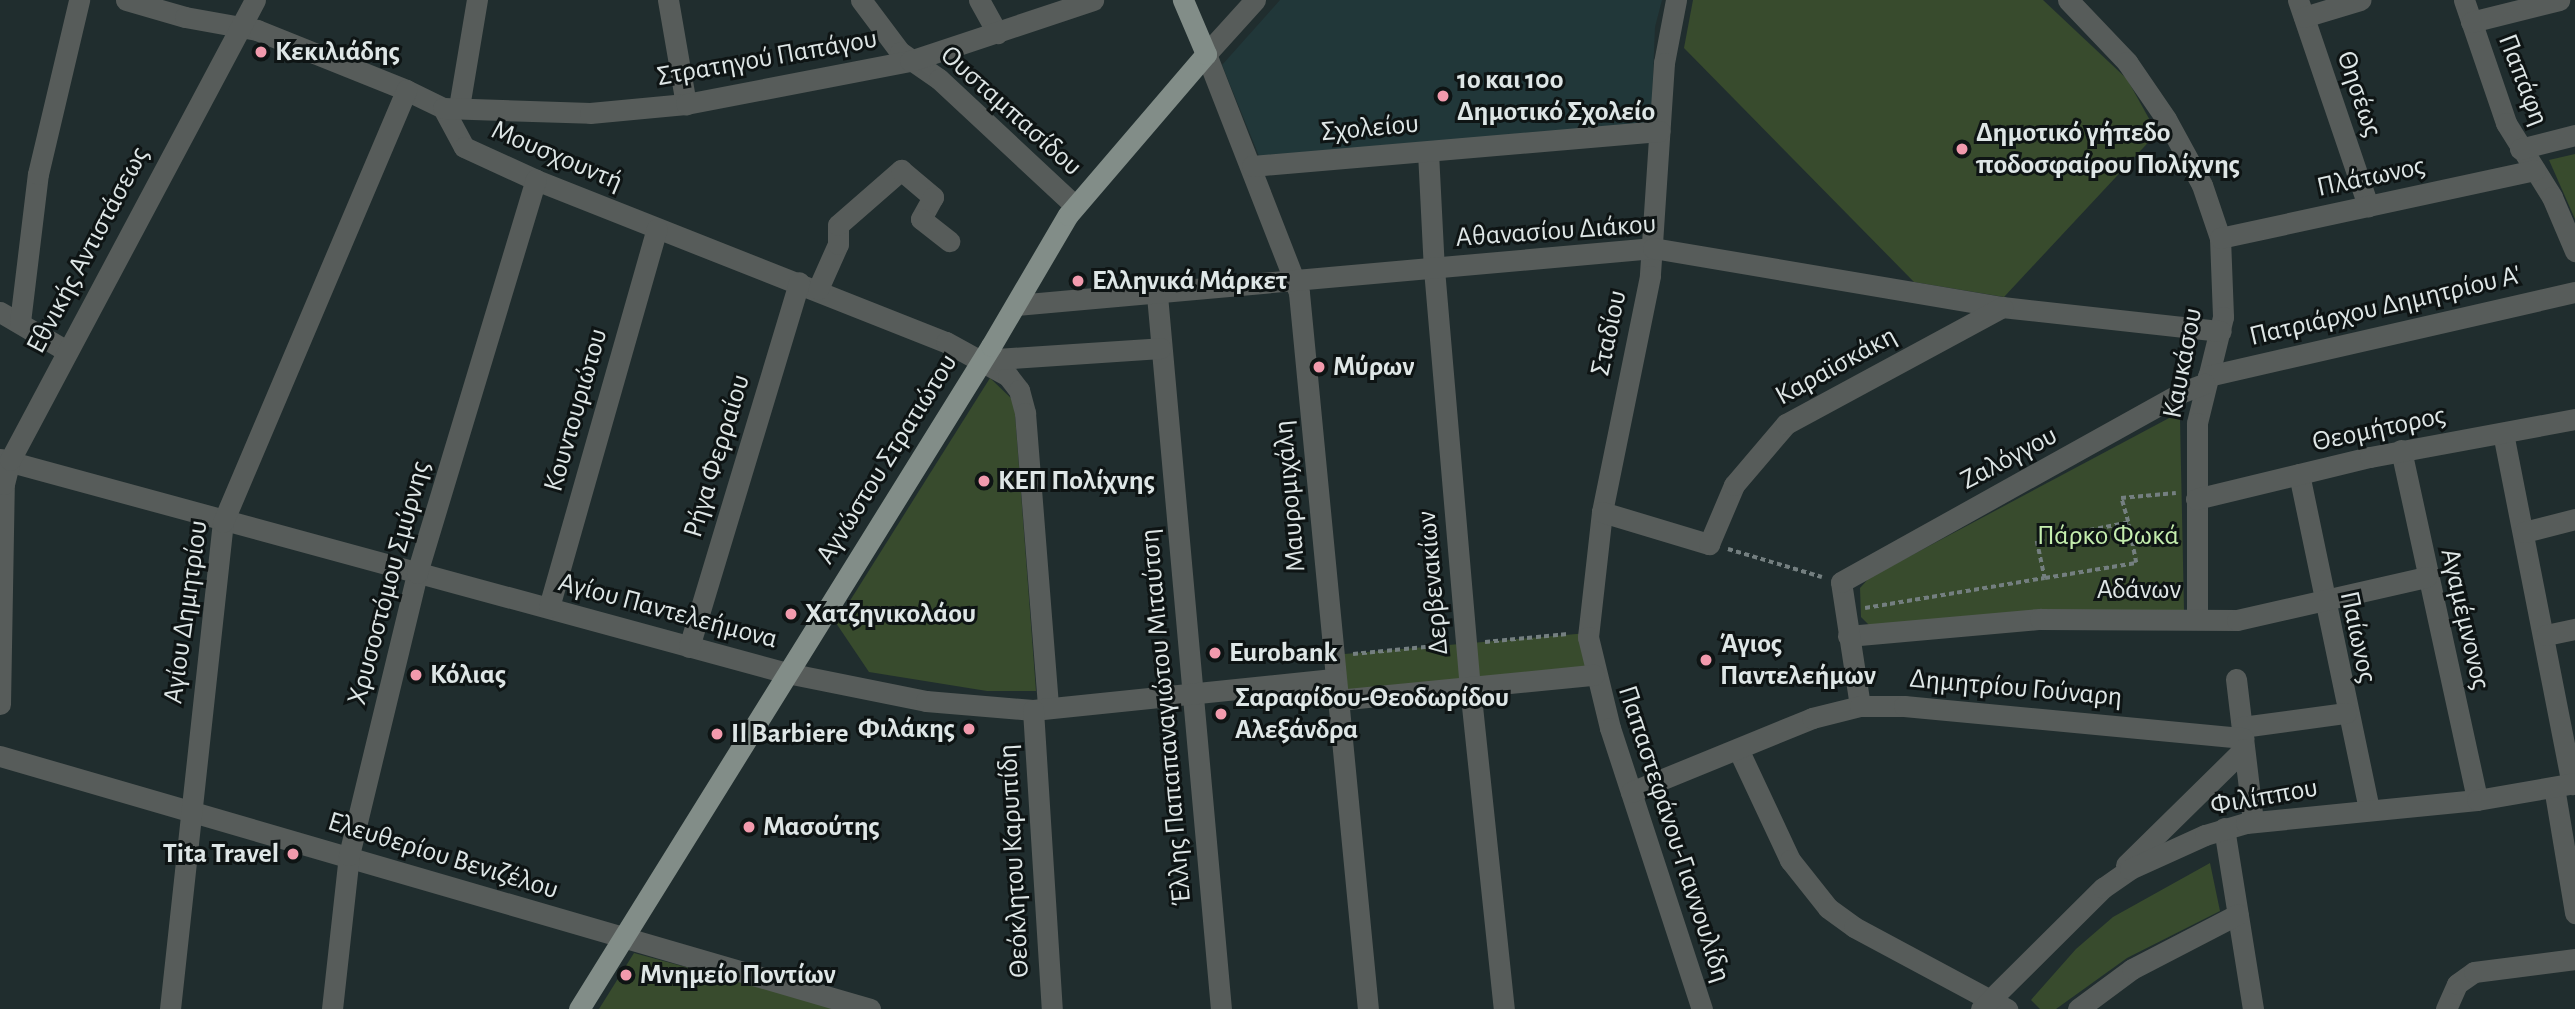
<!DOCTYPE html>
<meta charset="utf-8">
<style>
body{margin:0}
#map{position:relative;width:2575px;height:1009px;overflow:hidden;background:#202d2e;font-family:"Alegreya Sans",sans-serif}
div>[style]{position:absolute}
[style*='--x']{left:calc(var(--x)*1px);top:calc(var(--y)*1px);width:calc(var(--w)*1px);rotate:calc(var(--a)*1deg)}
.built>*{inset:0;background:#213739}
.green>*{inset:0;background:#384b2d}
.path>*{height:3.5px;margin-top:-1.75px;transform-origin:0;background:repeating-linear-gradient(90deg,#747f80 0 5px,transparent 0 8.5px)}
.minor>*{height:21px;margin:-10.5px;padding:0 10.5px;transform-origin:10.5px;border-radius:10.5px;background:#575c5a}
.major>*{height:21px;margin:-10.5px;padding:0 10.5px;transform-origin:10.5px;border-radius:10.5px;background:#828d88}
.dots>*{width:19px;height:19px;translate:-50% -50%;box-sizing:border-box;border:4px solid #0e1414;border-radius:50%}
span{translate:-50% -50%;white-space:nowrap;text-align:center;line-height:1.15;-webkit-text-stroke:6px #0e1414;paint-order:stroke}
.poi-label{font-size:28px;color:#dee6e6;font-weight:700}
.left{translate:0 -50%;text-align:left}
.right{translate:-100% -50%;text-align:right}
.street-label{font-size:28px;color:#dee6e6}
.park-label{font-size:28px;color:#c5eeae}
</style>
<div id="map">
<div class="built">
<div style="clip-path:polygon(1280px 0,1662px 0,1655px 27px,1651px 127px,1259px 156px,1222px 65px)"></div>
</div>
<div class="green">
<div style="clip-path:polygon(1693px 0,2043px 0,2127px 79px,2157px 133px,2004px 297px,1914px 282px,1684px 48px)"></div>
<div style="clip-path:polygon(2575px 154px,2575px 219px,2549px 160px)"></div>
<div style="clip-path:polygon(990px 378px,1014px 401px,1036px 691px,987px 691px,869px 672px,836px 623px)"></div>
<div style="clip-path:polygon(2171px 417px,2180px 419px,2184px 611px,1869px 625px,1861px 617px,1860px 588px,1869px 578px)"></div>
<div style="clip-path:polygon(1588px 633px,1594px 675px,1337px 700px,1333px 655px)"></div>
<div style="clip-path:polygon(2210px 863px,2220px 911px,2127px 958px,2056px 1009px,2040px 1009px,2031px 1000px,2076px 949px,2113px 917px)"></div>
<div style="clip-path:polygon(634px 953px,841px 1009px,599px 1009px)"></div>
</div>
<div class="path">
<div style="--x:2128;--y:522;--w:25;--a:-106"></div>
<div style="--x:2121;--y:498;--w:55;--a:-5.2"></div>
<div style="--x:1728;--y:549;--w:98;--a:16.6"></div>
<div style="--x:1865;--y:608;--w:182;--a:-9.5"></div>
<div style="--x:2045;--y:578;--w:92;--a:-9.4"></div>
<div style="--x:2136;--y:563;--w:41;--a:-101.3"></div>
<div style="--x:2128;--y:523;--w:93;--a:168.8"></div>
<div style="--x:2037;--y:541;--w:38;--a:78"></div>
<div style="--x:1485;--y:642;--w:83;--a:-5.5"></div>
<div style="--x:1353;--y:654;--w:93;--a:-5.5"></div>
</div>
<div class="minor">
<div style="--x:126;--y:0;--w:61;--a:16.1"></div>
<div style="--x:185;--y:17;--w:73;--a:10.2"></div>
<div style="--x:257;--y:30;--w:161;--a:21.9"></div>
<div style="--x:406;--y:90;--w:41;--a:25.9"></div>
<div style="--x:443;--y:108;--w:44;--a:61.7"></div>
<div style="--x:464;--y:147;--w:79;--a:24.6"></div>
<div style="--x:536;--y:180;--w:441;--a:21.6"></div>
<div style="--x:946;--y:342;--w:71;--a:28.7"></div>
<div style="--x:1008;--y:376;--w:18;--a:52"></div>
<div style="--x:1019;--y:390;--w:24;--a:75"></div>
<div style="--x:1025;--y:413;--w:296;--a:85.5"></div>
<div style="--x:668;--y:0;--w:106;--a:80.2"></div>
<div style="--x:861;--y:0;--w:65;--a:53.1"></div>
<div style="--x:900;--y:52;--w:47;--a:34.7"></div>
<div style="--x:939;--y:79;--w:185;--a:43"></div>
<div style="--x:979;--y:0;--w:38;--a:61"></div>
<div style="--x:1255;--y:0;--w:73;--a:132.2"></div>
<div style="--x:1206;--y:54;--w:256;--a:68.7"></div>
<div style="--x:1299;--y:293;--w:719;--a:84.5"></div>
<div style="--x:1676;--y:0;--w:64;--a:100.8"></div>
<div style="--x:1664;--y:63;--w:213;--a:93.8"></div>
<div style="--x:1650;--y:276;--w:241;--a:101.5"></div>
<div style="--x:1602;--y:512;--w:126;--a:96.4"></div>
<div style="--x:1588;--y:637;--w:94;--a:76.4"></div>
<div style="--x:1610;--y:728;--w:296;--a:71.9"></div>
<div style="--x:2068;--y:0;--w:86;--a:46.4"></div>
<div style="--x:2127;--y:62;--w:69;--a:55.6"></div>
<div style="--x:2166;--y:119;--w:75;--a:61.4"></div>
<div style="--x:2202;--y:185;--w:56;--a:71.2"></div>
<div style="--x:2220;--y:238;--w:79;--a:87.8"></div>
<div style="--x:2223;--y:317;--w:109;--a:103.8"></div>
<div style="--x:2197;--y:423;--w:195;--a:90"></div>
<div style="--x:2298;--y:0;--w:218;--a:71.2"></div>
<div style="--x:2464;--y:0;--w:130;--a:71.1"></div>
<div style="--x:2506;--y:123;--w:87;--a:58.1"></div>
<div style="--x:2552;--y:197;--w:59;--a:66.9"></div>
<div style="--x:2304;--y:17;--w:59;--a:-16.9"></div>
<div style="--x:2471;--y:22;--w:91;--a:-14"></div>
<div style="--x:459;--y:107;--w:109;--a:-80.5"></div>
<div style="--x:443;--y:108;--w:147;--a:1.9"></div>
<div style="--x:590;--y:113;--w:96;--a:-5.4"></div>
<div style="--x:686;--y:104;--w:228;--a:-10.9"></div>
<div style="--x:910;--y:61;--w:193;--a:-18.4"></div>
<div style="--x:2520;--y:149;--w:57;--a:-14.3"></div>
<div style="--x:1428;--y:152;--w:117;--a:87.1"></div>
<div style="--x:1434;--y:269;--w:420;--a:85.1"></div>
<div style="--x:1470;--y:687;--w:324;--a:84"></div>
<div style="--x:1252;--y:166;--w:409;--a:-4.9"></div>
<div style="--x:2220;--y:238;--w:322;--a:-12.2"></div>
<div style="--x:818;--y:289;--w:49;--a:-66"></div>
<div style="--x:838;--y:244;--w:19;--a:-90"></div>
<div style="--x:838;--y:225;--w:84;--a:-41.1"></div>
<div style="--x:901;--y:170;--w:42;--a:40.2"></div>
<div style="--x:933;--y:197;--w:25;--a:119"></div>
<div style="--x:921;--y:219;--w:36;--a:38"></div>
<div style="--x:1157;--y:295;--w:717;--a:84.88"></div>
<div style="--x:1016;--y:305;--w:640;--a:-5.11"></div>
<div style="--x:1653;--y:248;--w:354;--a:9.6"></div>
<div style="--x:2002;--y:307;--w:220;--a:6.3"></div>
<div style="--x:0;--y:312;--w:75;--a:30.3"></div>
<div style="--x:20;--y:322;--w:149;--a:-83.1"></div>
<div style="--x:38;--y:174;--w:179;--a:-76.7"></div>
<div style="--x:982;--y:360;--w:179;--a:-3.8"></div>
<div style="--x:2208;--y:376;--w:376;--a:-12.9"></div>
<div style="--x:2503;--y:433;--w:358;--a:78.9"></div>
<div style="--x:2401;--y:450;--w:358;--a:77.7"></div>
<div style="--x:0;--y:459;--w:816;--a:15.21"></div>
<div style="--x:787;--y:673;--w:142;--a:11.4"></div>
<div style="--x:926;--y:701;--w:107;--a:4.8"></div>
<div style="--x:1033;--y:710;--w:304;--a:-5.9"></div>
<div style="--x:2299;--y:474;--w:342;--a:78.2"></div>
<div style="--x:2196;--y:499;--w:179;--a:-13.6"></div>
<div style="--x:2370;--y:457;--w:208;--a:-10.5"></div>
<div style="--x:1602;--y:512;--w:112;--a:16.7"></div>
<div style="--x:1709;--y:544;--w:64;--a:-67"></div>
<div style="--x:1734;--y:485;--w:80;--a:-49.6"></div>
<div style="--x:1786;--y:424;--w:246;--a:-28.4"></div>
<div style="--x:2524;--y:532;--w:53;--a:-14.3"></div>
<div style="--x:549;--y:607;--w:393;--a:-74.1"></div>
<div style="--x:2546;--y:635;--w:30;--a:-12"></div>
<div style="--x:1848;--y:636;--w:193;--a:-5.1"></div>
<div style="--x:2040;--y:619;--w:197;--a:0.3"></div>
<div style="--x:2237;--y:620;--w:194;--a:-12.8"></div>
<div style="--x:689;--y:647;--w:381;--a:-73.2"></div>
<div style="--x:2236;--y:679;--w:144;--a:83.2"></div>
<div style="--x:1337;--y:700;--w:258;--a:-5.6"></div>
<div style="--x:0;--y:704;--w:220;--a:-89"></div>
<div style="--x:4;--y:484;--w:25;--a:-76"></div>
<div style="--x:10;--y:460;--w:521;--a:-61.96"></div>
<div style="--x:1860;--y:706;--w:125;--a:-98.7"></div>
<div style="--x:1841;--y:582;--w:388;--a:-29.1"></div>
<div style="--x:2180;--y:393;--w:26;--a:-21"></div>
<div style="--x:1033;--y:710;--w:300;--a:86.4"></div>
<div style="--x:2242;--y:727;--w:105;--a:-7.7"></div>
<div style="--x:1738;--y:749;--w:123;--a:64.9"></div>
<div style="--x:1790;--y:860;--w:61;--a:51.6"></div>
<div style="--x:1828;--y:908;--w:32;--a:36"></div>
<div style="--x:1854;--y:927;--w:174;--a:28.2"></div>
<div style="--x:0;--y:756;--w:906;--a:16.21"></div>
<div style="--x:2554;--y:787;--w:128;--a:80.5"></div>
<div style="--x:1631;--y:792;--w:196;--a:-22.2"></div>
<div style="--x:1812;--y:718;--w:49;--a:-14"></div>
<div style="--x:1860;--y:706;--w:44;--a:0"></div>
<div style="--x:1904;--y:706;--w:341;--a:5.4"></div>
<div style="--x:2224;--y:828;--w:183;--a:80.9"></div>
<div style="--x:2126;--y:865;--w:165;--a:-44.5"></div>
<div style="--x:170;--y:1009;--w:490;--a:-83.8"></div>
<div style="--x:223;--y:522;--w:469;--a:-67"></div>
<div style="--x:332;--y:1009;--w:155;--a:-83.7"></div>
<div style="--x:349;--y:855;--w:290;--a:-76.4"></div>
<div style="--x:417;--y:573;--w:411;--a:-73.2"></div>
<div style="--x:1981;--y:1009;--w:172;--a:-44.8"></div>
<div style="--x:2103;--y:888;--w:33;--a:-35"></div>
<div style="--x:2130;--y:869;--w:82;--a:-24.4"></div>
<div style="--x:2205;--y:835;--w:43;--a:-16.3"></div>
<div style="--x:2246;--y:823;--w:232;--a:-5.7"></div>
<div style="--x:2477;--y:800;--w:99;--a:-9.8"></div>
<div style="--x:2078;--y:1009;--w:67;--a:-36.5"></div>
<div style="--x:2132;--y:969;--w:119;--a:-27.4"></div>
<div style="--x:2446;--y:1009;--w:27;--a:-66"></div>
<div style="--x:2457;--y:984;--w:21;--a:-35"></div>
<div style="--x:2474;--y:972;--w:102;--a:-7.3"></div>
</div>
<div class="major">
<div style="--x:579;--y:1009;--w:781;--a:-58.14"></div>
<div style="--x:991;--y:346;--w:152;--a:-59.6"></div>
<div style="--x:1068;--y:215;--w:212;--a:-49.4"></div>
<div style="--x:1206;--y:54;--w:59;--a:-113.1"></div>
</div>
<div class="dots">
<div style="left:261px;top:52px;background:#f29aad"></div>
<div style="left:1443px;top:96px;background:#f29aad"></div>
<div style="left:1962px;top:149px;background:#f29aad"></div>
<div style="left:1078px;top:281px;background:#f29aad"></div>
<div style="left:1319px;top:367px;background:#f29aad"></div>
<div style="left:984px;top:481px;background:#f29aad"></div>
<div style="left:791px;top:614px;background:#f29aad"></div>
<div style="left:1215px;top:653px;background:#f29aad"></div>
<div style="left:1706px;top:660px;background:#f29aad"></div>
<div style="left:416px;top:675px;background:#f29aad"></div>
<div style="left:1221px;top:714px;background:#f29aad"></div>
<div style="left:969px;top:729px;background:#f29aad"></div>
<div style="left:717px;top:734px;background:#f29aad"></div>
<div style="left:749px;top:827px;background:#f29aad"></div>
<div style="left:293px;top:854px;background:#f29aad"></div>
<div style="left:626px;top:975px;background:#f29aad"></div>
</div>
<div class="poi-label">
<span class="left" style="left:275px;top:52px">Κεκιλιάδης</span>
<span class="left" style="left:1457px;top:96px">1ο και 10ο<br>Δημοτικό Σχολείο</span>
<span class="left" style="left:1976px;top:149px">Δημοτικό γήπεδο<br>ποδοσφαίρου Πολίχνης</span>
<span class="left" style="left:1092px;top:281px">Ελληνικά Μάρκετ</span>
<span class="left" style="left:1333px;top:367px">Μύρων</span>
<span class="left" style="left:998px;top:481px">ΚΕΠ Πολίχνης</span>
<span class="left" style="left:805px;top:614px">Χατζηνικολάου</span>
<span class="left" style="left:1720px;top:660px">Άγιος<br>Παντελεήμων</span>
<span class="left" style="left:1229px;top:653px">Eurobank</span>
<span class="left" style="left:430px;top:675px">Κόλιας</span>
<span class="left" style="left:1235px;top:714px">Σαραφίδου-Θεοδωρίδου<br>Αλεξάνδρα</span>
<span class="right" style="left:955px;top:729px">Φιλάκης</span>
<span class="left" style="left:731px;top:734px">Il Barbiere</span>
<span class="left" style="left:763px;top:827px">Μασούτης</span>
<span class="right" style="left:279px;top:854px">Tita Travel</span>
<span class="left" style="left:640px;top:975px">Μνημείο Ποντίων</span>
</div>
<div class="street-label">
<span style="left:767px;top:58px;rotate:-10deg">Στρατηγού Παπάγου</span>
<span style="left:2523px;top:80px;rotate:69deg">Παπάφη</span>
<span style="left:2359px;top:94px;rotate:71deg">Θησέως</span>
<span style="left:1011px;top:111px;rotate:42deg">Ουσταμπασίδου</span>
<span style="left:1370px;top:128px;rotate:-5deg">Σχολείου</span>
<span style="left:557px;top:156px;rotate:23deg">Μουσχουντή</span>
<span style="left:2371px;top:177px;rotate:-12deg">Πλάτωνος</span>
<span style="left:1556px;top:231px;rotate:-4deg">Αθανασίου Διάκου</span>
<span style="left:88px;top:250px;rotate:-62deg">Εθνικής Αντιστάσεως</span>
<span style="left:2385px;top:306px;rotate:-13deg">Πατριάρχου Δημητρίου Α'</span>
<span style="left:1609px;top:333px;rotate:-78deg">Σταδίου</span>
<span style="left:2183px;top:363px;rotate:-79deg">Καυκάσου</span>
<span style="left:1836px;top:366px;rotate:-29deg">Καραϊσκάκη</span>
<span style="left:576px;top:410px;rotate:-74deg">Κουντουριώτου</span>
<span style="left:2379px;top:429px;rotate:-12deg">Θεομήτορος</span>
<span style="left:717px;top:456px;rotate:-73deg">Ρήγα Φερραίου</span>
<span style="left:2009px;top:458px;rotate:-28deg">Ζαλόγγου</span>
<span style="left:887px;top:459px;rotate:-58deg">Αγνώστου Στρατιώτου</span>
<span style="left:1290px;top:496px;rotate:-95deg">Μαυρομιχάλη</span>
<span style="left:389px;top:583px;rotate:-75deg">Χρυσοστόμου Σμύρνης</span>
<span style="left:1433px;top:583px;rotate:-95deg">Δερβενακίων</span>
<span style="left:2139px;top:590px">Αδάνων</span>
<span style="left:668px;top:611px;rotate:15deg">Αγίου Παντελεήμονα</span>
<span style="left:186px;top:612px;rotate:-82deg">Αγίου Δημητρίου</span>
<span style="left:2465px;top:619px;rotate:77deg">Αγαμέμνονος</span>
<span style="left:2358px;top:637px;rotate:78deg">Παίωνος</span>
<span style="left:2016px;top:688px;rotate:5deg">Δημητρίου Γούναρη</span>
<span style="left:1166px;top:717px;rotate:-95deg">Έλλης Παπαπαναγιώτου Μιταύτση</span>
<span style="left:2264px;top:797px;rotate:-10deg">Φιλίππου</span>
<span style="left:1674px;top:834px;rotate:72deg">Παπαστεφάνου-Γιαννουλίδη</span>
<span style="left:443px;top:856px;rotate:17deg">Ελευθερίου Βενιζέλου</span>
<span style="left:1014px;top:861px;rotate:-93deg">Θεόκλητου Καρυπίδη</span>
</div>
<div class="park-label">
<span style="left:2108px;top:536px">Πάρκο Φωκά</span>
</div>
</div>
